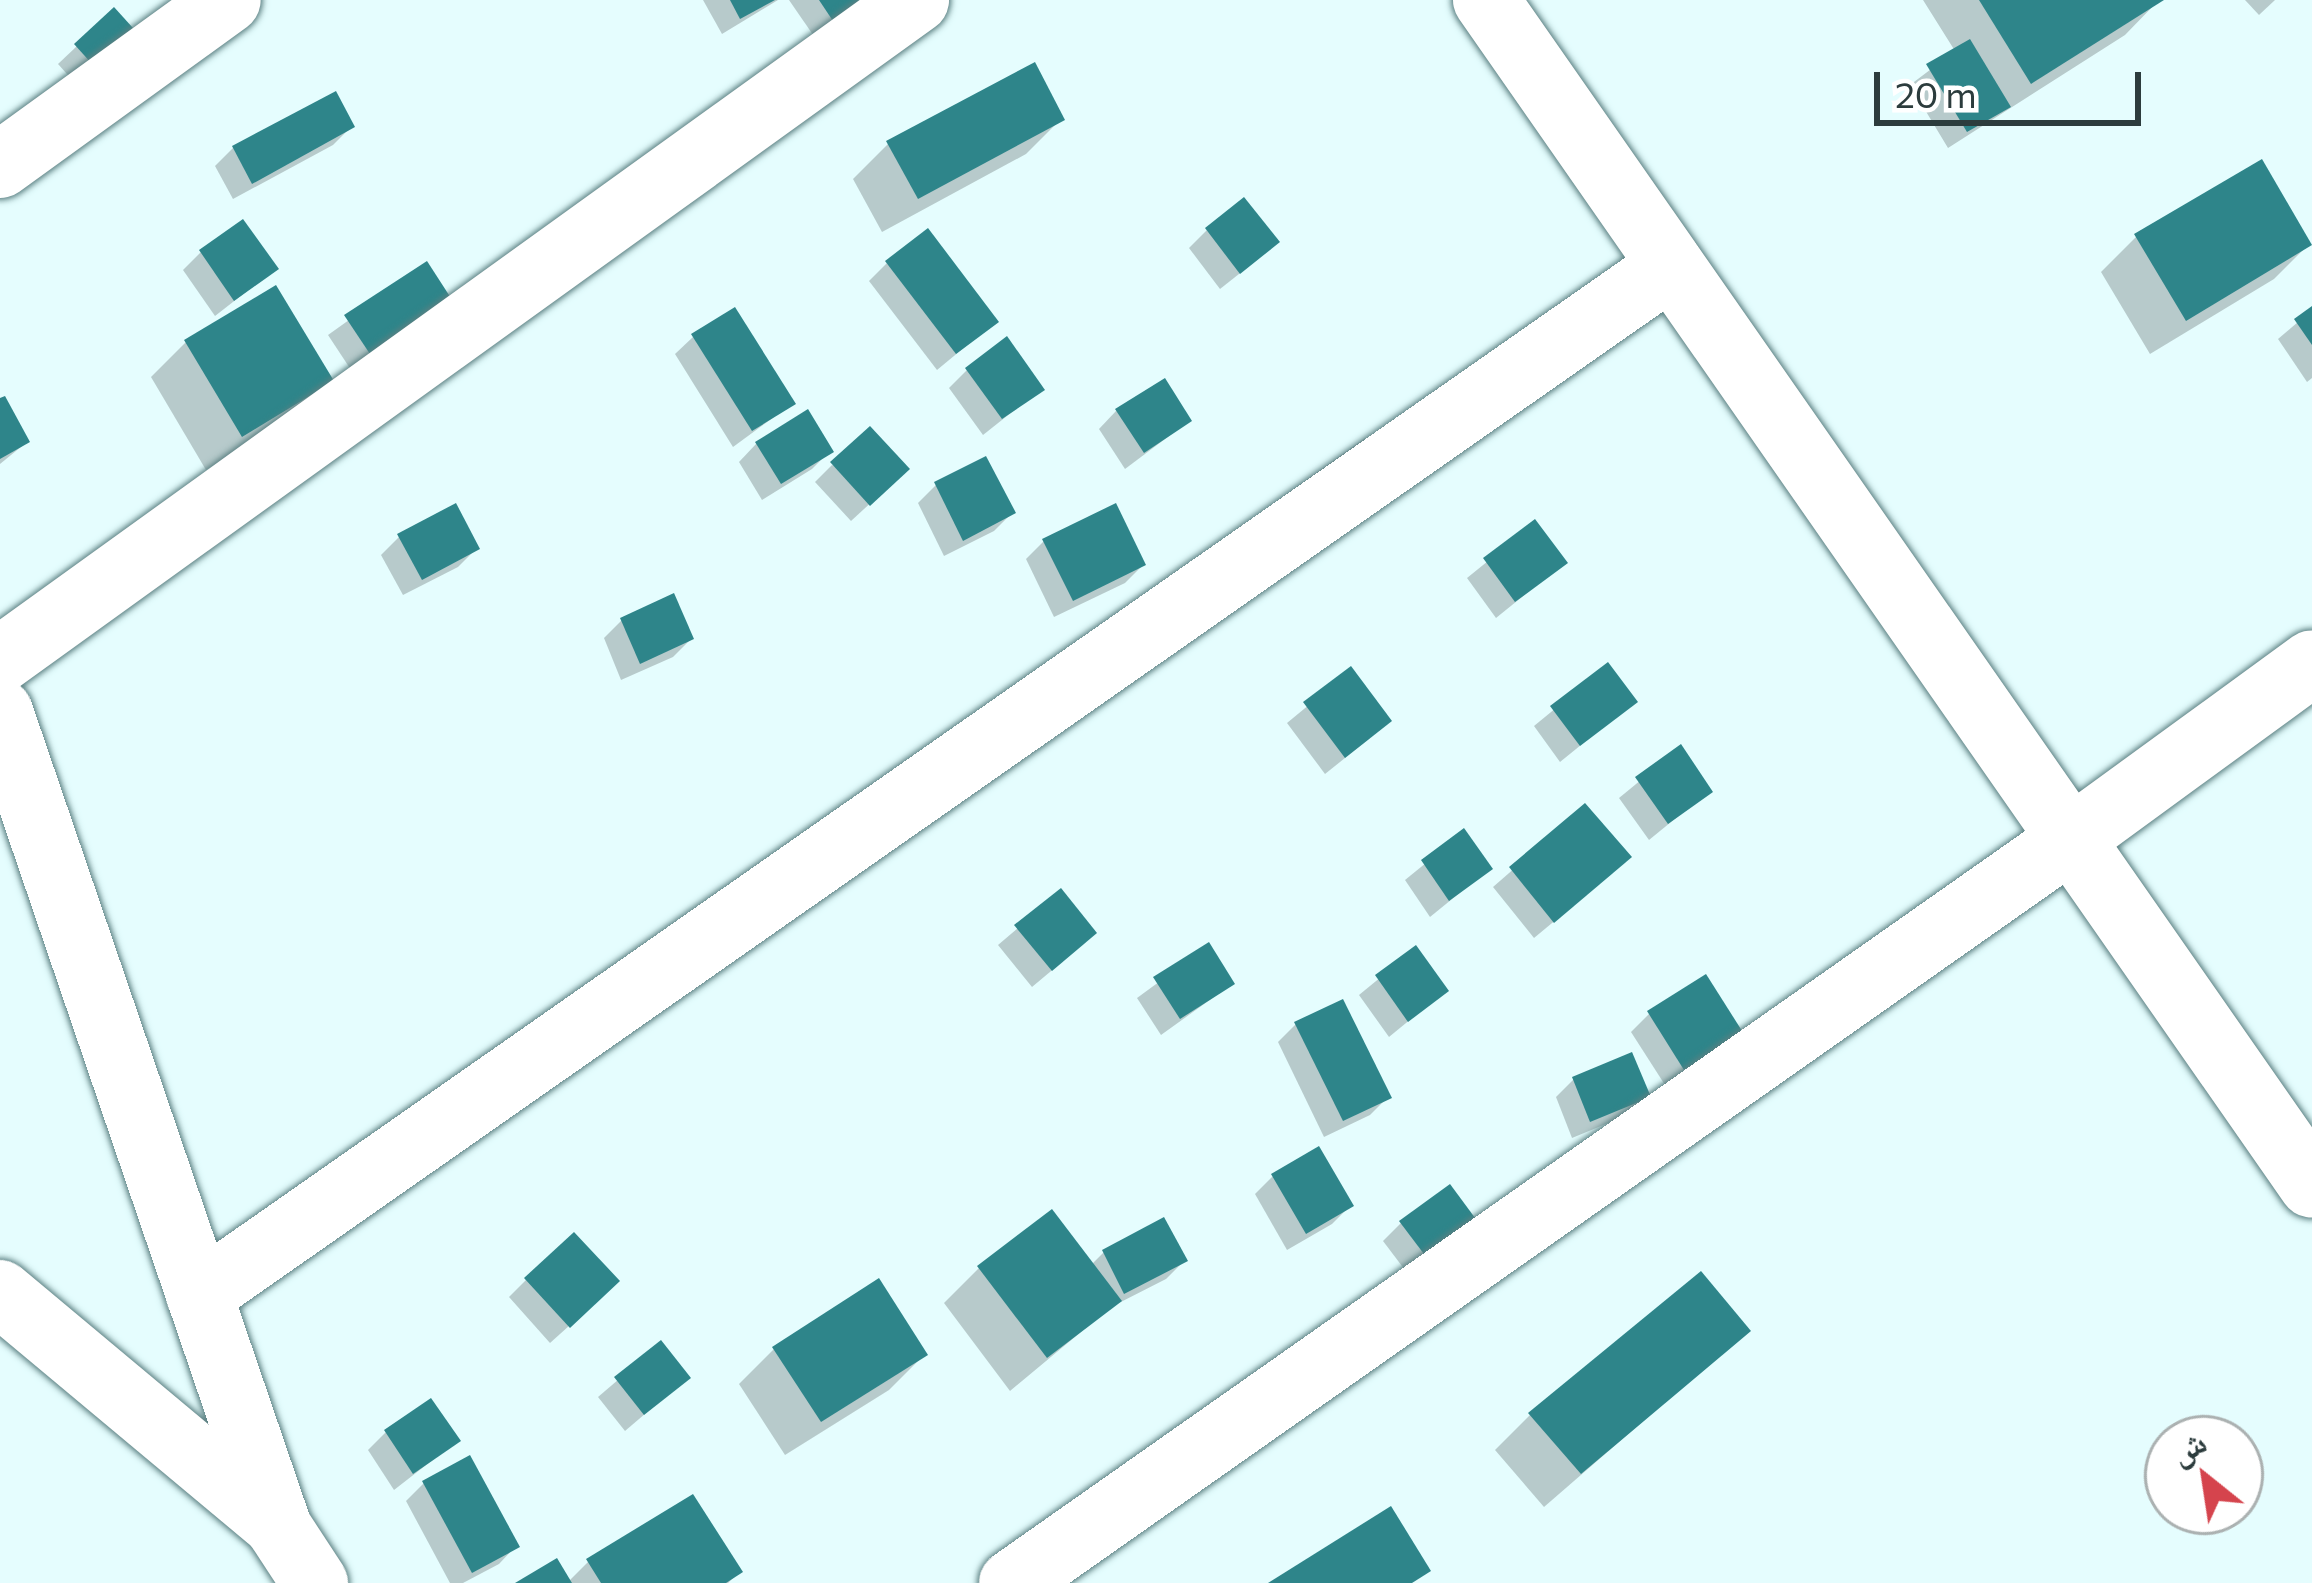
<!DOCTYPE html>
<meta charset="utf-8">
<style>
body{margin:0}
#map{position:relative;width:2312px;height:1583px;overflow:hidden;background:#e5fdfe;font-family:Commissioner,"Noto Naskh Arabic",sans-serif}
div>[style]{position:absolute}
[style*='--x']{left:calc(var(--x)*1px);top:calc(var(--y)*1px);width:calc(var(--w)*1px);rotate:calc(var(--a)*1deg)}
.shadow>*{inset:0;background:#0003}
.building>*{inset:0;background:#2e858a}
.roads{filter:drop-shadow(0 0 3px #5b8082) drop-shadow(0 0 3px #5b8082)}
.street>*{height:66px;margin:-33px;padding:0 33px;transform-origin:33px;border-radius:33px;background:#fff}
.secondary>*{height:66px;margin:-33px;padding:0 33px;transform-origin:33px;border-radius:33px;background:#fff}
span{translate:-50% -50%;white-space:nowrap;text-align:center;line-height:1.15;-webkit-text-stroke:12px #fff;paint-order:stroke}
.north{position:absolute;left:2144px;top:1415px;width:120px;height:120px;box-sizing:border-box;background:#fff;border:3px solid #abb1b1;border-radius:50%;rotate:330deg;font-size:33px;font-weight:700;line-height:48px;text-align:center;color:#2c3c3d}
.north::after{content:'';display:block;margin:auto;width:42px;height:54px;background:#d5444d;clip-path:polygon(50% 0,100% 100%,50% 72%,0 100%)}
.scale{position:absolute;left:1874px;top:72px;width:267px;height:54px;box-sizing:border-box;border:6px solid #2c3c3d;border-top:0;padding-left:15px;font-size:36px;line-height:42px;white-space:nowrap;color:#2c3c3d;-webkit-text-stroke:9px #fff;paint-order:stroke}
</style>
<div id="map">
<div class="shadow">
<div style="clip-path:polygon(703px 0,778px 0,722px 34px)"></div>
<div style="clip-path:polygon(789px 0,878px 0,820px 45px)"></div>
<div style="clip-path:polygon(1923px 0,2159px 0,2125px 35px,1948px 148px,1910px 85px,1955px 51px)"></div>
<div style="clip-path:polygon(2245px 0,2275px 0,2259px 15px)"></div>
<div style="clip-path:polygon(114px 11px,101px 112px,58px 64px)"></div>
<div style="clip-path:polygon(1061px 119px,1026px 154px,882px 232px,853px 179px,888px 144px)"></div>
<div style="clip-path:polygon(351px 127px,333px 145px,233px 199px,215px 166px,233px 148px)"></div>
<div style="clip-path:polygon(1207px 230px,1258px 259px,1220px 289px,1189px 248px)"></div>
<div style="clip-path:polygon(2136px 237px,2309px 244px,2274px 279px,2150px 354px,2101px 272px)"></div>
<div style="clip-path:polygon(201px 252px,275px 269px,215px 316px,183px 270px)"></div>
<div style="clip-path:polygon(887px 263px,995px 322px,937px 370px,869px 281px)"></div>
<div style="clip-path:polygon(426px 265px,357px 379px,328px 335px)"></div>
<div style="clip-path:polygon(2312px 310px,2312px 378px,2307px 382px,2278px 339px)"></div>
<div style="clip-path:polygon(693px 337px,793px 403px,733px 447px,675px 354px)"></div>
<div style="clip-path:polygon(186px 342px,330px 380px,295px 416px,206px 470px,151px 377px)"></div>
<div style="clip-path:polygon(967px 370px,1041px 389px,983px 435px,949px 388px)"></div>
<div style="clip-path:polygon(0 402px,27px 442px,0 464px)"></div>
<div style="clip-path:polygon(1116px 411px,1189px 421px,1125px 469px,1099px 429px)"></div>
<div style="clip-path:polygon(1365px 438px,1389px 478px,1299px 541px,1274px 503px)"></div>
<div style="clip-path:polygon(756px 444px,830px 451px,812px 469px,762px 500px,739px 462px)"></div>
<div style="clip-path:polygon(832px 465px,888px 487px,851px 521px,815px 482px)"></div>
<div style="clip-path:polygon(936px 485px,1012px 513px,994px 531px,944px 556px,918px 503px)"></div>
<div style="clip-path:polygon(1535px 523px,1564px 563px,1496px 618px,1467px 578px)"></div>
<div style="clip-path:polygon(399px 537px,476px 549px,458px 567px,403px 595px,381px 555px)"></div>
<div style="clip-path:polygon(1044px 541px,1143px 565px,1125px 583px,1054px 617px,1026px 559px)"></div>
<div style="clip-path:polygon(622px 620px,691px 639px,673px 657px,621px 680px,604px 638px)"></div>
<div style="clip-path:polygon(1607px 666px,1634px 702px,1560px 762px,1534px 726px)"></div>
<div style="clip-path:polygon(1350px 671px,1370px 738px,1325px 774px,1287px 723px)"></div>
<div style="clip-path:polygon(1680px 748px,1709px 791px,1649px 840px,1619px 798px)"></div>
<div style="clip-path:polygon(1585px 807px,1610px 875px,1534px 938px,1493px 887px)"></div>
<div style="clip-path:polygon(1464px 832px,1489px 869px,1430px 917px,1405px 880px)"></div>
<div style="clip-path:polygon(1060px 892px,1075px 951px,1032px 987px,998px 945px)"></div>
<div style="clip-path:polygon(1208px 946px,1232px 984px,1161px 1035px,1137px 998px)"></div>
<div style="clip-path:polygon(1415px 949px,1445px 991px,1389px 1037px,1359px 995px)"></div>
<div style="clip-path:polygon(1649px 1014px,1722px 1051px,1665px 1085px,1631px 1032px)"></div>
<div style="clip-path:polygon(1296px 1024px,1388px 1097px,1370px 1115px,1324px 1137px,1278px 1042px)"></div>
<div style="clip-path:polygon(1574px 1079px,1648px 1096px,1630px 1114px,1572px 1138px,1556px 1097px)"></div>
<div style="clip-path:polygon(1273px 1176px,1350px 1206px,1332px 1224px,1287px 1250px,1255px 1194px)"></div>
<div style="clip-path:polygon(1401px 1223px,1459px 1244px,1411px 1278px,1383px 1241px)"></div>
<div style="clip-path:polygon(1104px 1252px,1184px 1261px,1166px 1279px,1111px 1307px,1010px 1391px,944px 1303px,979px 1268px,1091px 1265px)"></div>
<div style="clip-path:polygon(526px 1280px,599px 1299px,550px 1343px,509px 1297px)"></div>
<div style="clip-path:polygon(1747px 1331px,1544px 1507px,1495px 1450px,1530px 1415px)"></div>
<div style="clip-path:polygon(660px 1344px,687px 1378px,625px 1431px,598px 1397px)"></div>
<div style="clip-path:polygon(774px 1349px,924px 1355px,889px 1390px,785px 1455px,739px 1384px)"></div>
<div style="clip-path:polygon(386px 1432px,457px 1441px,394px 1490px,368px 1450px)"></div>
<div style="clip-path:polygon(424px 1483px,516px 1546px,499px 1564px,463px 1583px,450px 1583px,406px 1501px)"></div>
<div style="clip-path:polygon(588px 1562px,739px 1572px,728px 1583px,521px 1583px,568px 1582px)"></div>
</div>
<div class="building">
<div style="clip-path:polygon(730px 0,775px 0,740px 19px)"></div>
<div style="clip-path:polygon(819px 0,882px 0,839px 30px)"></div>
<div style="clip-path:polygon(1979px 0,2164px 0,2031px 84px)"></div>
<div style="clip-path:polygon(114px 7px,161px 59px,121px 96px,74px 44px)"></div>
<div style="clip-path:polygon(1970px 39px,2011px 107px,1967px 132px,1926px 64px)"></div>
<div style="clip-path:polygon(1035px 62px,1065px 120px,918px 199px,886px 141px)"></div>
<div style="clip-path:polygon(336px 91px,355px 127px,252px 184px,232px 146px)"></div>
<div style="clip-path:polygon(2262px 159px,2312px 245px,2186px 321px,2134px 234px)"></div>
<div style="clip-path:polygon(1244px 197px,1280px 242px,1240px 274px,1205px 228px)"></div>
<div style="clip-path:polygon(243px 219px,279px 269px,234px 301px,199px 250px)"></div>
<div style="clip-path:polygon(928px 228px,999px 322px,956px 354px,885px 261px)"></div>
<div style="clip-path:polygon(427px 261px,458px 309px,376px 363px,344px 315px)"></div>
<div style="clip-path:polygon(276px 285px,334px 381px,242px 437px,184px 340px)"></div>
<div style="clip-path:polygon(2312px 306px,2312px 345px,2294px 319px)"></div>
<div style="clip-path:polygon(735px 307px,796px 404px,752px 431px,691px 334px)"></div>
<div style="clip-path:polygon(1007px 336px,1045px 390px,1002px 419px,965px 368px)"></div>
<div style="clip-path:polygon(1165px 378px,1192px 421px,1144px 453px,1115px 409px)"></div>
<div style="clip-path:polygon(5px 396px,30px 442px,0 459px,0 398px)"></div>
<div style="clip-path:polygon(808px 409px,834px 452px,781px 484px,755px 442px)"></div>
<div style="clip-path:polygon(870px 426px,910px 469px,870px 506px,830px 462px)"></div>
<div style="clip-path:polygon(986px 456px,1016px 513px,963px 541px,934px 482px)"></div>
<div style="clip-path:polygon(456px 503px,480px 549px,422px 580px,397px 534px)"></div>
<div style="clip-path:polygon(1116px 503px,1146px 565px,1073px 601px,1042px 539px)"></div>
<div style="clip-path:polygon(1535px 519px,1568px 563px,1515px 602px,1483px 558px)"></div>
<div style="clip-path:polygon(674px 593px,694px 639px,640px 664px,620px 618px)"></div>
<div style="clip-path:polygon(1608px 662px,1638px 702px,1580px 746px,1550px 706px)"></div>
<div style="clip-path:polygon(1351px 666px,1392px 721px,1345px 758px,1303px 702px)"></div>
<div style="clip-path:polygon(1681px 744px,1713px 792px,1668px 824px,1635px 777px)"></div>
<div style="clip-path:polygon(1585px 803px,1632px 857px,1554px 923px,1509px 867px)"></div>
<div style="clip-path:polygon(1464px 828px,1493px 869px,1449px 901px,1421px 860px)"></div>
<div style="clip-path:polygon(1061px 888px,1097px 933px,1052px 971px,1014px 925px)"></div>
<div style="clip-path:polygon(1209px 942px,1235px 984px,1180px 1019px,1153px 977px)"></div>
<div style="clip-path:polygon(1416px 945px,1449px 991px,1408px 1022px,1375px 975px)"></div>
<div style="clip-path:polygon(1706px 974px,1744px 1034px,1684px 1070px,1647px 1011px)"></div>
<div style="clip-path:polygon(1343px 999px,1392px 1098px,1343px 1121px,1294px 1022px)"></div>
<div style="clip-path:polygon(1632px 1052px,1651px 1097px,1590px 1122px,1572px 1077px)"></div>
<div style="clip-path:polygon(1319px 1146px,1354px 1206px,1306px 1234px,1271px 1174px)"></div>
<div style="clip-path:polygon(1450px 1184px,1481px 1226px,1430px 1262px,1399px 1221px)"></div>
<div style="clip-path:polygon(1052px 1209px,1122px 1301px,1047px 1358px,977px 1266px)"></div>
<div style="clip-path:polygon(1164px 1217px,1188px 1261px,1124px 1294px,1102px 1250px)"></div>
<div style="clip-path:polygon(574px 1232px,620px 1281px,570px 1328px,524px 1278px)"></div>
<div style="clip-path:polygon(1701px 1271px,1751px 1331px,1581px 1474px,1528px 1413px)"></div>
<div style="clip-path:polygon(879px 1278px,928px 1355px,821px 1422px,772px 1347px)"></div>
<div style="clip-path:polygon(661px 1340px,691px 1378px,644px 1415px,614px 1377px)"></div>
<div style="clip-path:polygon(431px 1398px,461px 1441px,413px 1474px,384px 1430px)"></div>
<div style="clip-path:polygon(470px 1455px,520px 1547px,472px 1573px,422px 1481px)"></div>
<div style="clip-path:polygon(693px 1494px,743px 1572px,726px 1583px,601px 1583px,586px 1559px)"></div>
<div style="clip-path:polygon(1391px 1506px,1431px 1571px,1412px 1583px,1268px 1583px)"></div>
<div style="clip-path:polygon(557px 1558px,572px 1583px,515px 1583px)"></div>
</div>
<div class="roads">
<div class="street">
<div style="--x:0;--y:165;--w:281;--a:-35.9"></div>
<div style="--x:0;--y:660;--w:1129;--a:-35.77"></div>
<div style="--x:0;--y:712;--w:862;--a:71.12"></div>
<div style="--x:279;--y:1528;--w:66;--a:56.8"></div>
<div style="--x:0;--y:1293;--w:361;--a:39.9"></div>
<div style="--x:199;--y:1295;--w:1796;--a:-34.96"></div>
<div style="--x:1012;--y:1583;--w:1294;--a:-35.09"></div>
<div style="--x:2071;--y:839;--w:298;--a:-36.1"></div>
</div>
<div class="secondary">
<div style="--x:1486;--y:0;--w:1444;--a:55.12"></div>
</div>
</div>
<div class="north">ش</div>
<div class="scale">20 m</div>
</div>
